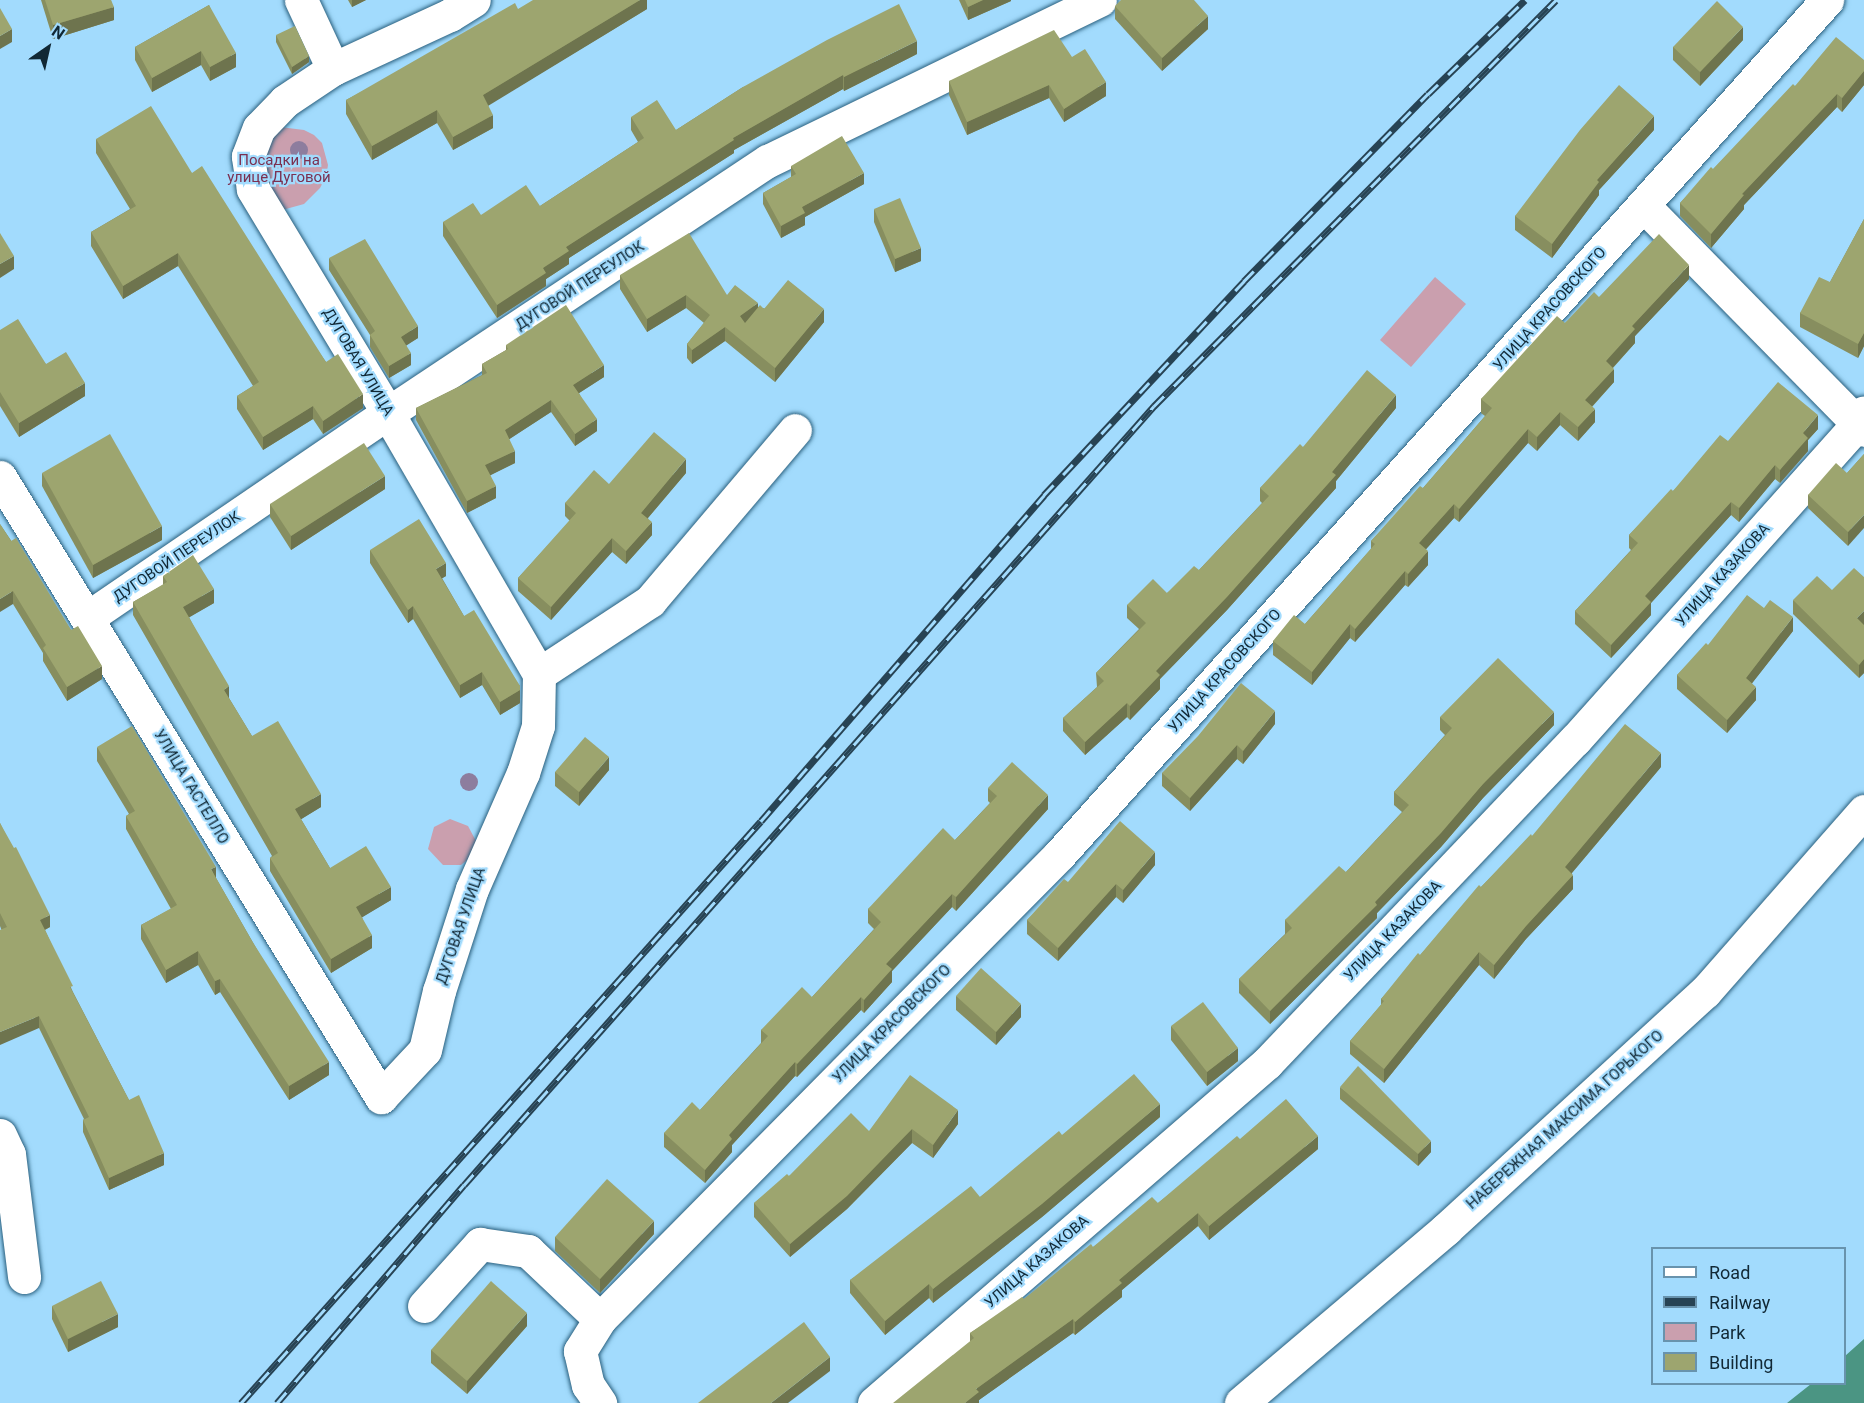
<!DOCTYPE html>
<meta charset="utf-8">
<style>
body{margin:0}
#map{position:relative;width:1864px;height:1403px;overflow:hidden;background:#a2dbfd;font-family:Roboto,sans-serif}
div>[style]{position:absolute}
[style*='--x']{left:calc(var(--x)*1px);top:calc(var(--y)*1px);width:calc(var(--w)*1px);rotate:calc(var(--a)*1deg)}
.green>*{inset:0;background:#ca9fae}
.water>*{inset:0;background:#4b9583}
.roads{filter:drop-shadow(0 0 2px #2a607e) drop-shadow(0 0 2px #2a607e)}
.street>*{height:33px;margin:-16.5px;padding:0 16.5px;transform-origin:16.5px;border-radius:16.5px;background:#fff}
.rail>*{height:7px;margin-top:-3.5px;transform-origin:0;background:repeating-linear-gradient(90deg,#a2dbfd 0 14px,#274354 0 28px);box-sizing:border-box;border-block:2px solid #274354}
.trees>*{width:18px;height:18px;margin:-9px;border-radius:50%;background:#8d7d9e}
.wall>*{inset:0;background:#878e5f}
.shaded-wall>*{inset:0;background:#6e744e}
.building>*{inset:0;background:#9da56f}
span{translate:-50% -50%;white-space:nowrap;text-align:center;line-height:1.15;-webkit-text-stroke:4.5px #a2dbfd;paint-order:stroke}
.park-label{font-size:15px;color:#7b3051}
.street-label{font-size:15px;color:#112835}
.legend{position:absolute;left:1651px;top:1247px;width:195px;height:138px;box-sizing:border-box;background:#a2dbfd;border:2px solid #6893ad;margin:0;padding:8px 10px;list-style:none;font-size:18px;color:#112835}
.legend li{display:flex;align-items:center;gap:12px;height:30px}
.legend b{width:30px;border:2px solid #6893ad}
.north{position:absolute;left:18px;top:18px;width:60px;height:60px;-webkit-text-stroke:4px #a2dbfd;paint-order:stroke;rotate:34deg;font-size:16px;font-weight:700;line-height:24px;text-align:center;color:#112835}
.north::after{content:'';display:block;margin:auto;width:21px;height:27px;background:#112835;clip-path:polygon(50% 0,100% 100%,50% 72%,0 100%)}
</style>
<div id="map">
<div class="green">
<div style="clip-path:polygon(272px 126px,304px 130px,314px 135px,322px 143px,328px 165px,326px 177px,320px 188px,304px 204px,275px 212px,246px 141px)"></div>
<div style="clip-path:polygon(1435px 277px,1466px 304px,1411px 367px,1380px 340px)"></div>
<div style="clip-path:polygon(450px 819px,468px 826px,476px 841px,472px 856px,461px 865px,443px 865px,428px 849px,434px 827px)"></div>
</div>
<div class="water">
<div style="clip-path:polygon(1864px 1339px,1864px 1403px,1787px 1403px,1811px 1384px,1844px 1384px,1845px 1356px)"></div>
</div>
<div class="roads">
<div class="street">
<div style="--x:301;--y:0;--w:76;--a:65.1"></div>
<div style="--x:1643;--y:205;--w:315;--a:45.5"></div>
<div style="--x:0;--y:477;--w:728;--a:58.43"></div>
<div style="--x:381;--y:1097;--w:64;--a:-46.9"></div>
<div style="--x:425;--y:1050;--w:61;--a:-76.7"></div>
<div style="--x:439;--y:991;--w:107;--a:-72.1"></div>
<div style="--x:472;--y:889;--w:127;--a:-66.3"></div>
<div style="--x:523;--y:773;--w:49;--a:-72.3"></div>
<div style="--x:538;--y:726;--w:52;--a:-88.9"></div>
<div style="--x:539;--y:674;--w:302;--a:-120.1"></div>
<div style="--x:388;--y:413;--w:262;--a:-121.1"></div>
<div style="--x:253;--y:189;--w:33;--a:-99"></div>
<div style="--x:248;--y:156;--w:30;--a:-69"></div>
<div style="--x:259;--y:128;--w:37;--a:-46"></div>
<div style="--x:285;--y:101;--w:58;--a:-33.7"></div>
<div style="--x:333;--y:69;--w:129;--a:-24.8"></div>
<div style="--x:450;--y:15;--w:28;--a:-32"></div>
<div style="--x:87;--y:618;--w:364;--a:-34.3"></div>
<div style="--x:388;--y:413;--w:456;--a:-33.6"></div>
<div style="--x:768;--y:161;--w:369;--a:-25.9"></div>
<div style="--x:539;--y:674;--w:133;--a:-33.3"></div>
<div style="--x:650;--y:601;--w:224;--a:-49.7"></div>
<div style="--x:0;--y:1135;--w:21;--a:65"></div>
<div style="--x:9;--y:1154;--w:124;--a:83"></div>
<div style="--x:424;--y:1306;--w:84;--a:-47.9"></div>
<div style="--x:480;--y:1244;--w:49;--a:8.3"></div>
<div style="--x:528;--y:1251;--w:99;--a:43.4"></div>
<div style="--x:600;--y:1319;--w:38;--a:122"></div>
<div style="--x:580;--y:1351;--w:35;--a:77"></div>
<div style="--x:588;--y:1385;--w:22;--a:56"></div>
<div style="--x:600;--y:1319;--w:654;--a:-45.31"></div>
<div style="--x:1060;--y:854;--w:1148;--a:-48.07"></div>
<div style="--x:874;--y:1403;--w:520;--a:-40.86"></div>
<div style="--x:1267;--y:1063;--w:446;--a:-46.4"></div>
<div style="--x:1575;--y:740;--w:424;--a:-48.2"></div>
<div style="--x:1858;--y:424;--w:13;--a:-63"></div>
<div style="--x:1241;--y:1403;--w:269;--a:-40.3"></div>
<div style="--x:1446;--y:1229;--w:351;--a:-42.5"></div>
<div style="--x:1705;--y:992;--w:241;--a:-48.7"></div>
</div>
</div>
<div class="rail">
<div style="--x:241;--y:1403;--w:780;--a:-48.22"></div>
<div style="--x:761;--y:821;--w:432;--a:-49"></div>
<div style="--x:1044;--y:495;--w:293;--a:-46.9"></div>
<div style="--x:1244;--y:281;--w:262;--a:-45.5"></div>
<div style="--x:1428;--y:94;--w:135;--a:-44.1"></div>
<div style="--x:277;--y:1403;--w:287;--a:-49.4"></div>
<div style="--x:464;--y:1185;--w:1041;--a:-48.47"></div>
<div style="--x:1154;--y:406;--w:571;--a:-45.28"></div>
</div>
<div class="trees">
<div style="left:299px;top:150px"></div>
<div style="left:469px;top:782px"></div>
</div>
<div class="wall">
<div style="clip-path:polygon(41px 0,111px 0,114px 20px,53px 39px)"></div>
<div style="clip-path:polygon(348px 0,366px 0,352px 7px)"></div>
<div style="clip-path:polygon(647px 0,647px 9px,488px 105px,493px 128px,453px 150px,437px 123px,372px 160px,346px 114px,346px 100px,518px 9px)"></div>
<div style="clip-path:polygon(959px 0,1011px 0,1011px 1px,968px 20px)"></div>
<div style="clip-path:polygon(209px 5px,236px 67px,210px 81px,201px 65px,152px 92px,135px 60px,135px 47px)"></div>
<div style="clip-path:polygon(1115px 6px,1208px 29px,1162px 71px,1115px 19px)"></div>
<div style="clip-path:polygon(276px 35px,309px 62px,292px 74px,276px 42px)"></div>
<div style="clip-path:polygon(1743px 40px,1700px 86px,1673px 60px,1673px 47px)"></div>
<div style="clip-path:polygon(917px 54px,844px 91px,843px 89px,734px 150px,734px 153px,569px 258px,569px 264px,546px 279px,546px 286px,497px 318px,443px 236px,443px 222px,481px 215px,540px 206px,638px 142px,631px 130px,631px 117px,676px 130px,743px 87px)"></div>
<div style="clip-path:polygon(1072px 57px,1106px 96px,1064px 122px,1049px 98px,967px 135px,949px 95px,949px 81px)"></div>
<div style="clip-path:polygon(1864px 60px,1864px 85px,1842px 112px,1837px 107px,1744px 205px,1744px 209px,1711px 248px,1680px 216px,1680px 203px,1795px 86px)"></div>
<div style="clip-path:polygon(1654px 130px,1599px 190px,1599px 195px,1552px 258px,1515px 230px,1515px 216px)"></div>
<div style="clip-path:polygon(96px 139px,192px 173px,326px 362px,363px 408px,323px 434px,313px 419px,263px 450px,237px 409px,237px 396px,253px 386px,178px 266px,123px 299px,91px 246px,91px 232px,130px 209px,96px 153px)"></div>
<div style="clip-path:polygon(791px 166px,864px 184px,805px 217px,805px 225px,781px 238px,763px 204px,763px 193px,791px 177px)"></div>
<div style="clip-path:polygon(874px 209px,921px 261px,895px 272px,874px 222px)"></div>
<div style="clip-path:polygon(1864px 219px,1864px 346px,1858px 358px,1800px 327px,1800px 313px,1830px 282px)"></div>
<div style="clip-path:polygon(329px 258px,418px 338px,406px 345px,411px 365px,389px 378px,370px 347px,370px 335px,329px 270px)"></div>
<div style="clip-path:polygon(620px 275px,727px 295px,758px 307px,824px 322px,775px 382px,725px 341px,692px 364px,687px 358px,687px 344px,704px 323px,686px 308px,647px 332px,620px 289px)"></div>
<div style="clip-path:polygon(1689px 279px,1635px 336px,1635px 343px,1613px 368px,1614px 382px,1592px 407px,1595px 422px,1578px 441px,1560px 425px,1537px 451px,1528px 443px,1459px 522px,1454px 518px,1426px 549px,1428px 565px,1408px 587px,1405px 585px,1355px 642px,1350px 638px,1312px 685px,1273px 655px,1273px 641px,1305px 624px,1371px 549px,1371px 541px,1423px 488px,1485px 416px,1481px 413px,1481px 399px,1565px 323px,1599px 297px)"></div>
<div style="clip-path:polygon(0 330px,46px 364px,85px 396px,19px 437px,0 406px)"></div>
<div style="clip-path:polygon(506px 345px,604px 377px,579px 393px,597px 431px,575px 446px,551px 412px,509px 439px,515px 463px,490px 475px,496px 498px,467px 513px,416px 420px,416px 408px,482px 375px,482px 364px,506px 350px)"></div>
<div style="clip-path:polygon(1396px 408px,1336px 481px,1336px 488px,1227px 610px,1160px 679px,1160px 689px,1130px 720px,1127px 717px,1085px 755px,1063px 731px,1063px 718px,1097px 687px,1096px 673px,1139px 629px,1127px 618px,1127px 605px,1167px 593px,1199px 570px,1262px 503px,1260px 501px,1260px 488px,1303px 447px)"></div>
<div style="clip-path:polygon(1818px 429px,1808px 440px,1808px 451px,1780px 483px,1775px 479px,1739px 522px,1731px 515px,1651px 603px,1651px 615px,1611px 658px,1575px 624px,1575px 611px,1631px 550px,1629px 548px,1629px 535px,1673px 491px,1728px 441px)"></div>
<div style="clip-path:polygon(1864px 454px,1848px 546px,1808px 508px,1808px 495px,1847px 473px)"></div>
<div style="clip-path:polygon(42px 473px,162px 540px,93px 578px,42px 486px)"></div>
<div style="clip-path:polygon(686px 473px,648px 518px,652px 535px,626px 564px,612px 552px,551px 620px,518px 591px,518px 578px,570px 521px,565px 516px,565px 503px,609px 484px)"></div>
<div style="clip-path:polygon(385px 489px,291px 550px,270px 517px,270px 504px)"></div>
<div style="clip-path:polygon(0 524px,71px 630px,102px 679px,67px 701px,43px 661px,43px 653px,13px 604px)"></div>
<div style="clip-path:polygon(370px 550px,446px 576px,442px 578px,464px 616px,520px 686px,520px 703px,500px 715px,482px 685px,460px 698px,413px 619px,408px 623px,370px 563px)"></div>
<div style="clip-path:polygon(163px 576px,214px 603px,189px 617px,229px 698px,252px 736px,321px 807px,301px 819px,330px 868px,391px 900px,362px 917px,372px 948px,331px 973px,270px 871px,270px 858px,272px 856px,133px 615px,133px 602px,163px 585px)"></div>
<div style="clip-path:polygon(1793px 600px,1864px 625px,1864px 673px,1859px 678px,1793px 614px)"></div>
<div style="clip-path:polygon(1793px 631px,1752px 683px,1756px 700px,1727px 733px,1677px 689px,1677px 675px,1708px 645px)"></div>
<div style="clip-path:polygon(1440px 717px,1554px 725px,1483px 798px,1441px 847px,1377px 913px,1377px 918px,1270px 1024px,1239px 993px,1239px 979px,1285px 934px,1285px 920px,1346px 872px,1402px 812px,1394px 805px,1394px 792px,1445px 735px,1440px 730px)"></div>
<div style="clip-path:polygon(1275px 724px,1243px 764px,1237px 759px,1190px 811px,1162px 786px,1162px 773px)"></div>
<div style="clip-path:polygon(97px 747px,216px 878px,329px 1075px,289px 1100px,220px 992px,215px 995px,198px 965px,166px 983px,141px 939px,141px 925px,171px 909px,126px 829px,126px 816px,129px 814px,97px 761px)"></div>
<div style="clip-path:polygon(1661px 767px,1572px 873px,1573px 889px,1526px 939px,1494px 979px,1479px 965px,1384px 1083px,1350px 1054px,1350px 1041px,1381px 1005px,1381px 999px,1481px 887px,1532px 836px)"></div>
<div style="clip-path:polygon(609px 770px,579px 806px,555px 786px,555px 772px)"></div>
<div style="clip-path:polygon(988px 788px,1048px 809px,956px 911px,952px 907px,892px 971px,892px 982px,864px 1013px,861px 1010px,797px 1077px,795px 1076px,732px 1145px,732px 1152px,705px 1183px,664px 1147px,664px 1133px,700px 1110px,761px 1043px,761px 1030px,812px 997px,874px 929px,868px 923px,868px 909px,955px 840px,990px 803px,988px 801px)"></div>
<div style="clip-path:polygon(0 823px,50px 927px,45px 930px,73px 992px,129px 1100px,164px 1165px,109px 1190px,83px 1132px,83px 1120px,84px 1119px,39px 1028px,0 926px)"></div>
<div style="clip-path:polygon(1155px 865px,1123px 903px,1116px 897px,1058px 961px,1027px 934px,1027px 920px,1068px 882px)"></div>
<div style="clip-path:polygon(956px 996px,1021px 1017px,996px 1045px,956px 1010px)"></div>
<div style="clip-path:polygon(1171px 1026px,1238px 1061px,1207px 1086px,1171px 1040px)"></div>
<div style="clip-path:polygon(1340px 1087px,1431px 1152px,1418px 1166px,1340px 1099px)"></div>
<div style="clip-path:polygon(1160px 1117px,1042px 1217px,933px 1303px,929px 1298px,885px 1335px,850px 1293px,850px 1280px,980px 1197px,1062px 1135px)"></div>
<div style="clip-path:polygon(958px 1124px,933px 1158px,912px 1143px,847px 1209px,790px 1257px,754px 1217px,754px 1203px,789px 1176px,869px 1131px)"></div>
<div style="clip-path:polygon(1240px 1139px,1318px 1149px,1209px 1240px,1198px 1226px,1122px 1290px,1122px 1297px,1075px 1335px,1073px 1333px,979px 1400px,979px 1403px,970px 1341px,970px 1333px,1024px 1299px,1093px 1247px,1158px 1203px)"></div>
<div style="clip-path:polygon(654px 1234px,600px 1293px,555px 1251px,555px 1237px)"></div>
<div style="clip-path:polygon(52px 1306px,118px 1327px,68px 1352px,52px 1319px)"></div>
<div style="clip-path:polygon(527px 1326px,467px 1394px,431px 1363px,431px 1350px)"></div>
</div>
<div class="shaded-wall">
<div style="clip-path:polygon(352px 0,366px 0,352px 7px)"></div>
<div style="clip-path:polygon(640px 0,647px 0,647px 9px,483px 109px,483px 95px)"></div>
<div style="clip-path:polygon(983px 0,1011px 0,1011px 1px,968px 20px,968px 7px)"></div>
<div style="clip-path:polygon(114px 7px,114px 20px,53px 39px,53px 25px)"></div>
<div style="clip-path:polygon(1208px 16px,1208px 29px,1162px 71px,1162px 58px)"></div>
<div style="clip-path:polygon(1743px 27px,1743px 40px,1700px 86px,1700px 72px)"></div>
<div style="clip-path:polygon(12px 29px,12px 42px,0 49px,0 36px)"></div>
<div style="clip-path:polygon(917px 41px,917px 54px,844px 91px,844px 77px)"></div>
<div style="clip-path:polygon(201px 51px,201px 65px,152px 92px,152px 78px)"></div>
<div style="clip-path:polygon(236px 53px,236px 67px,210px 81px,210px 67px)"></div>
<div style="clip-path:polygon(309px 56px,309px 62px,292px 74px,292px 67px)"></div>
<div style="clip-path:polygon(1864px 71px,1864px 85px,1842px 112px,1842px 98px)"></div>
<div style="clip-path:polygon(843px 75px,843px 89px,734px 150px,734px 153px,569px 258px,569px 264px,546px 279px,546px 286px,497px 318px,497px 305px,543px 268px,566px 247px,733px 138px)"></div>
<div style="clip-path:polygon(1106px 82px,1106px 96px,1064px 122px,1064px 109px)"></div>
<div style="clip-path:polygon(1049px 85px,1049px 98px,967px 135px,967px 122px)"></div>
<div style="clip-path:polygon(1837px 94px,1837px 107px,1744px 205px,1744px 209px,1711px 248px,1711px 234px,1742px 194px)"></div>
<div style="clip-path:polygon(437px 110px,437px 123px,372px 160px,372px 146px)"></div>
<div style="clip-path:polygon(493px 115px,493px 128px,453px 150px,453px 137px)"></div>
<div style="clip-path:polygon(1654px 116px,1654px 130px,1599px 190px,1599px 195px,1552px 258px,1552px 244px,1597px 180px)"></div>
<div style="clip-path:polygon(864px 173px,864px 184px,805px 217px,805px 225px,781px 238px,781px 226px,802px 207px)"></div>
<div style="clip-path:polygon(921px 248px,921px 261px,895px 272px,895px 259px)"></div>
<div style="clip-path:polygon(178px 253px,178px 266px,123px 299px,123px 286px)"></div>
<div style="clip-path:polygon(14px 256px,14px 269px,0 278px,0 264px)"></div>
<div style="clip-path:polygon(1689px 265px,1689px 279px,1635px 336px,1635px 343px,1606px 375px,1606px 361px,1632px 326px)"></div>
<div style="clip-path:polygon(686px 295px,686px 308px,647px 332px,647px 319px)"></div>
<div style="clip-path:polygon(758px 303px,758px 317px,740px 330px,740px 316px)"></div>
<div style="clip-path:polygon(824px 309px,824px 322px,775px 382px,775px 368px)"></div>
<div style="clip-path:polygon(418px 326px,418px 338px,401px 349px,401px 337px)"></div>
<div style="clip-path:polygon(725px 327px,725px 341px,692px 364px,692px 350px)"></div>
<div style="clip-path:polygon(1864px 333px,1864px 346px,1858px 358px,1858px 344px)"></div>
<div style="clip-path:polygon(411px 353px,411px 365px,389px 378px,389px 366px)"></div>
<div style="clip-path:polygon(604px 365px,604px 377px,573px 397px,573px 385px)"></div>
<div style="clip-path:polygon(1614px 369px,1614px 382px,1585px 414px,1585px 400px)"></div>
<div style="clip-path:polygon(85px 383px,85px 396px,19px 437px,19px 423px)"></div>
<div style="clip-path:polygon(363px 394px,363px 408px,323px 434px,323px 421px)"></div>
<div style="clip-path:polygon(1396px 395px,1396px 408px,1336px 481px,1336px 488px,1227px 610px,1160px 679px,1160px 689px,1130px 720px,1130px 706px,1156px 671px,1332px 472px)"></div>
<div style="clip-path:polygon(551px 400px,551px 412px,505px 442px,505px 430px)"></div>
<div style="clip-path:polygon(313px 406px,313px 419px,263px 450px,263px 437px)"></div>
<div style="clip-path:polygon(1595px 409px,1595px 422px,1578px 441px,1578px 427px)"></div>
<div style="clip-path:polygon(1560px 412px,1560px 425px,1537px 451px,1537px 437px)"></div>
<div style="clip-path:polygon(1818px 415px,1818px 429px,1808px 440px,1808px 451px,1780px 483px,1780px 470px,1803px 433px)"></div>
<div style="clip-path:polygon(597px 419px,597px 431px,575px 446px,575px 434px)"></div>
<div style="clip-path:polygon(1528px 429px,1528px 443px,1459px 522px,1459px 509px)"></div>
<div style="clip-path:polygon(515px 451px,515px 463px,485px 478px,485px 465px)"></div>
<div style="clip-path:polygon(686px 459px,686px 473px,641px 526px,641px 513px)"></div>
<div style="clip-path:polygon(1775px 465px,1775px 479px,1739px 522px,1739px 508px)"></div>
<div style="clip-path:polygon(385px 476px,385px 489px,291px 550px,291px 536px)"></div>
<div style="clip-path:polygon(496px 486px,496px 498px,467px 513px,467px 501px)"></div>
<div style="clip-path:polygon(1731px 502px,1731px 515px,1651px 603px,1651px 615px,1611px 658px,1611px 645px,1645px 596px)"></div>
<div style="clip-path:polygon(1454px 504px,1454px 518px,1419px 557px,1419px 543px)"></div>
<div style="clip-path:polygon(1864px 515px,1864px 528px,1848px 546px,1848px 532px)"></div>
<div style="clip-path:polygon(652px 522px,652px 535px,626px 564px,626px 551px)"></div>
<div style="clip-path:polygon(162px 526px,162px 540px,93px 578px,93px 565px)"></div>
<div style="clip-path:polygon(612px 538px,612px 552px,551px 620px,551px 607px)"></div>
<div style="clip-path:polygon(1428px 551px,1428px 565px,1408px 587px,1408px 574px)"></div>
<div style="clip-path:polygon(446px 563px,446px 576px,436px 582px,436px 569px)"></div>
<div style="clip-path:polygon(1405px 571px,1405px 585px,1355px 642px,1355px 629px)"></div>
<div style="clip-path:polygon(214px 589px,214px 603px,183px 621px,183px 607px)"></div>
<div style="clip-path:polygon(13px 591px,13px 604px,0 612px,0 599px)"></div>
<div style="clip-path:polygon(413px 606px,413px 619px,408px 623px,408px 610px)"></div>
<div style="clip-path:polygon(1864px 611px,1864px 625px,1857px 632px,1857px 618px)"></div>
<div style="clip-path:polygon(1793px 617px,1793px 631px,1746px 691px,1746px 678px)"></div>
<div style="clip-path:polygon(1350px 624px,1350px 638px,1312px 685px,1312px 672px)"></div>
<div style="clip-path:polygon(1864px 659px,1864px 673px,1859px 678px,1859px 665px)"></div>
<div style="clip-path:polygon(102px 666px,102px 679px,67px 701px,67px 687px)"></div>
<div style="clip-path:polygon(482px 672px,482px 685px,460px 698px,460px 685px)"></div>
<div style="clip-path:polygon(229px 686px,229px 699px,224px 690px)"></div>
<div style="clip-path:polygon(1756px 687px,1756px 700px,1727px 733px,1727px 720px)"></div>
<div style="clip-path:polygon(520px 690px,520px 703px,500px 715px,500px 702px)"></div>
<div style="clip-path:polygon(1127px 703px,1127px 717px,1085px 755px,1085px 742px)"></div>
<div style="clip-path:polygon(1275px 711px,1275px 724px,1243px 764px,1243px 751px)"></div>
<div style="clip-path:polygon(1554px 712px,1554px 725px,1483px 798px,1441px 847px,1377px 913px,1377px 918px,1270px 1024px,1270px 1011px,1375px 902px,1483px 784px)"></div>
<div style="clip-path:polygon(1237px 745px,1237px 759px,1190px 811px,1190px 798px)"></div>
<div style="clip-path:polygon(1661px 753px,1661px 767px,1565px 881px,1565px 867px)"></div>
<div style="clip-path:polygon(609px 757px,609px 770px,579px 806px,579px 792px)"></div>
<div style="clip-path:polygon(321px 794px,321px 807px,295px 823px,295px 809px)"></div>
<div style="clip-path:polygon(1048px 795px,1048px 809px,956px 911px,956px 897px)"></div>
<div style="clip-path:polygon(1155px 852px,1155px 865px,1123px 903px,1123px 890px)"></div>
<div style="clip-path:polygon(216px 867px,216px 880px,211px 869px)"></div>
<div style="clip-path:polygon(1573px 875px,1573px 889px,1526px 939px,1494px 979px,1494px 965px,1526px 926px)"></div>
<div style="clip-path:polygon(1116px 884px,1116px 897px,1058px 961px,1058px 948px)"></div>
<div style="clip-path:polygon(391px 887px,391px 900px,356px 921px,356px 907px)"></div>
<div style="clip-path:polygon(952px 894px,952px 907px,892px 971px,892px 982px,864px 1013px,864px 1000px,886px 964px)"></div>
<div style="clip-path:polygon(50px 915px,50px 927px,40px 932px,40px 920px)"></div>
<div style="clip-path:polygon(372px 935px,372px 948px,331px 973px,331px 959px)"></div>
<div style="clip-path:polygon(198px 951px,198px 965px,166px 983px,166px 970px)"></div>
<div style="clip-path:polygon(1479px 952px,1479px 965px,1384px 1083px,1384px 1069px)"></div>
<div style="clip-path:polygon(220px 979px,220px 992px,215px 995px,215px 981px)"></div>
<div style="clip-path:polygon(861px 997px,861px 1010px,797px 1077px,797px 1064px)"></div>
<div style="clip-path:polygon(1021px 1004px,1021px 1017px,996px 1045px,996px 1032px)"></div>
<div style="clip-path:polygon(39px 1016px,39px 1028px,0 1045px,0 1032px)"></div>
<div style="clip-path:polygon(1238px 1048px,1238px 1061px,1207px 1086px,1207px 1072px)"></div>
<div style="clip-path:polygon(329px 1062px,329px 1075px,289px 1100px,289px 1086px)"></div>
<div style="clip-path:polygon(795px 1062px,795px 1076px,732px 1145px,732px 1152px,705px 1183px,705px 1170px,729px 1135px)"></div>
<div style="clip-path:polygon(1160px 1104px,1160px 1117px,1042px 1217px,933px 1303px,933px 1289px)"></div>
<div style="clip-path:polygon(958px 1110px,958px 1124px,933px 1158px,933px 1145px)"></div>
<div style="clip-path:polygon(912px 1129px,912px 1143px,847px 1209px,790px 1257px,790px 1244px)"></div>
<div style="clip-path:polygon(1318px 1136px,1318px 1149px,1209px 1240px,1209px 1226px)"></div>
<div style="clip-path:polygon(1431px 1141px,1431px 1152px,1418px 1166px,1418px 1154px)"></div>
<div style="clip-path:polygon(164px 1153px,164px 1165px,109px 1190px,109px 1178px)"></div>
<div style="clip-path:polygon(1198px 1213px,1198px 1226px,1122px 1290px,1122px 1297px,1075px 1335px,1075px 1322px,1119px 1280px)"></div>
<div style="clip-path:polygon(654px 1221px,654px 1234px,600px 1293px,600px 1279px)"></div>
<div style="clip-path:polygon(929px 1284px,929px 1298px,885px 1335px,885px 1321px)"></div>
<div style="clip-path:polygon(527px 1313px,527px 1326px,467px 1394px,467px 1381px)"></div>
<div style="clip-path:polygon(118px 1314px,118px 1327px,68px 1352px,68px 1339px)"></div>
<div style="clip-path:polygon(1073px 1319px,1073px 1333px,979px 1400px,979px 1403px,965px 1403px,976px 1389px)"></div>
<div style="clip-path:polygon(830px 1357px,830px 1371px,788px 1403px,771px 1403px)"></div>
</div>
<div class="building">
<div style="clip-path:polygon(45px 0,111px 0,114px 7px,53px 25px)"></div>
<div style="clip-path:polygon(533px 0,640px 0,483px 95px,493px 115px,453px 137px,437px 110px,372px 146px,346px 100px,515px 3px,518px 9px)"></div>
<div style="clip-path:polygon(965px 0,983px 0,968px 7px)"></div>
<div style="clip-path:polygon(1121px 0,1194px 0,1208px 16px,1162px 58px,1115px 6px)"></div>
<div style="clip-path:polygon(1717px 1px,1743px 27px,1700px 72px,1673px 47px)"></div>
<div style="clip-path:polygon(899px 4px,917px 41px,844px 77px,843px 75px,733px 138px,734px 140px,566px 247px,569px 251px,543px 268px,546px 273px,497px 305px,443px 222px,473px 203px,481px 215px,526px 185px,540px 206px,644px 138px,631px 117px,657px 100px,676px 130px,743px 87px,827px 40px)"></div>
<div style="clip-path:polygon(209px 5px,236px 53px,210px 67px,201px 51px,152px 78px,135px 47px)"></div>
<div style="clip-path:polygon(0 8px,12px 29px,0 36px)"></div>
<div style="clip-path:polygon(295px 26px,309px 56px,292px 67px,276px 35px)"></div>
<div style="clip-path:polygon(1054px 30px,1072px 57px,1085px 49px,1106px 82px,1064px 109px,1049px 85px,967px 122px,949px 81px)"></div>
<div style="clip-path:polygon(1836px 37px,1864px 60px,1864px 71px,1842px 98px,1837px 94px,1742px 194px,1744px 195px,1711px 234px,1680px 203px,1711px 167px,1713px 169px,1793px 84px,1795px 86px)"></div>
<div style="clip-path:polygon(1619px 85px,1654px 116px,1597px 180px,1599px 182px,1552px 244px,1515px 216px,1580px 130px)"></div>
<div style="clip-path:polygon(151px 106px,192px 173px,202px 166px,326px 362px,338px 354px,363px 394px,323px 421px,313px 406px,263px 437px,237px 396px,259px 382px,178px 253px,123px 286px,91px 232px,136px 206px,96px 139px)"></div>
<div style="clip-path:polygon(842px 136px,864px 173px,802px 207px,805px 213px,781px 226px,763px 193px,796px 174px,791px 166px)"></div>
<div style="clip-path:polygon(900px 198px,921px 248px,895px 259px,874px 209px)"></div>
<div style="clip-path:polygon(1864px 219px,1864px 333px,1858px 344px,1800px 313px,1819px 277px,1830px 282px)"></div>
<div style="clip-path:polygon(0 233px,14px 256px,0 264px)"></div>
<div style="clip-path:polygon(689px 233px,727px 295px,735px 285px,758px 303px,740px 316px,745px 323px,760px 305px,764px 309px,788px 280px,824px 309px,775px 368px,725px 327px,692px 350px,687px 344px,710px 315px,686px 295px,647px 319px,620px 275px)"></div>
<div style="clip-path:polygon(1659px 234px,1689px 265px,1632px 326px,1635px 329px,1606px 361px,1614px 369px,1585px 400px,1595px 409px,1578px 427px,1560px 412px,1537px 437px,1528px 429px,1459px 509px,1454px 504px,1419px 543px,1428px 551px,1408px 574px,1405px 571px,1355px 629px,1350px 624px,1312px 672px,1273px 641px,1294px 615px,1305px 624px,1375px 544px,1371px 541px,1420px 486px,1423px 488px,1492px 408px,1481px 399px,1557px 316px,1565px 323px,1594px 292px,1599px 297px)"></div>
<div style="clip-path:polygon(365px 239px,418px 326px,401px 337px,411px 353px,389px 366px,370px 335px,375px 331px,329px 258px)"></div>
<div style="clip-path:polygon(566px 305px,604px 365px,573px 385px,597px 419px,575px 434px,551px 400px,505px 430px,515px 451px,485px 465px,496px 486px,467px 501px,416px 408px,487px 373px,482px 364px,508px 349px,506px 345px)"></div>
<div style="clip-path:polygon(18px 319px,46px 364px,66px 352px,85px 383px,19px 423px,0 392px,0 330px)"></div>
<div style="clip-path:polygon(1367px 370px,1396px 395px,1332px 472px,1336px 475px,1227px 597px,1156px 671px,1160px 675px,1130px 706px,1127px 703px,1085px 742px,1063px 718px,1104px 681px,1096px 673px,1146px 623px,1127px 605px,1153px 579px,1167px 593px,1194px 566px,1199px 570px,1269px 496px,1260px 488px,1300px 444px,1303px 447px)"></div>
<div style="clip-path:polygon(1778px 382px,1818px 415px,1803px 433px,1808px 438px,1780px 470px,1775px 465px,1739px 508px,1731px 502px,1645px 596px,1651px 602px,1611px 645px,1575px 611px,1638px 543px,1629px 535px,1671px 489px,1673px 491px,1720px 435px,1728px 441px)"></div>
<div style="clip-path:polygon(654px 432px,686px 459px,641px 513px,652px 522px,626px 551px,612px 538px,551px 607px,518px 578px,576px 513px,565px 503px,594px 470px,609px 484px)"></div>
<div style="clip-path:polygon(110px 434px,162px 526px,93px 565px,42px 473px)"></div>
<div style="clip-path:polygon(364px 443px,385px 476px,291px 536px,270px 504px)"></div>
<div style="clip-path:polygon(1864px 454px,1864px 515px,1848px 532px,1808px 495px,1836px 463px,1847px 473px)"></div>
<div style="clip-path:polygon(419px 519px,446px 563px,436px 569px,464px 616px,474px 610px,520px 686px,520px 690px,500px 702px,482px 672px,460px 685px,413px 606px,408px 610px,370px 550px)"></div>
<div style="clip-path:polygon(0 524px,11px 541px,16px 538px,71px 630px,78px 626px,102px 666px,67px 687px,43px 648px,46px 645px,13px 591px,0 599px)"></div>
<div style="clip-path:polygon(193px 555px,214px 589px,183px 607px,229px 686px,224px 690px,252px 736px,278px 721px,321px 794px,295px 809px,330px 868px,366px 846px,391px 887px,356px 907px,372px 935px,331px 959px,270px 858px,278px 853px,133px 602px,167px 582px,163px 576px)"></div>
<div style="clip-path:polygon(1854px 568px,1864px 577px,1864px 611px,1857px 618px,1864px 625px,1864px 659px,1859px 665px,1793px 600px,1817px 576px,1832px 590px)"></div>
<div style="clip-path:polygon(1747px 595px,1764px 608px,1770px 600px,1793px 617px,1746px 678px,1756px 687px,1727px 720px,1677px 675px,1706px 643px,1708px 645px)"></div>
<div style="clip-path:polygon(1498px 658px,1554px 712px,1483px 784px,1441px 833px,1375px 902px,1377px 905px,1270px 1011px,1239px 979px,1292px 928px,1285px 920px,1339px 866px,1346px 872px,1409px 805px,1394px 792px,1452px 728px,1440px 717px)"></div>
<div style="clip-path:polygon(1241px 683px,1275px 711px,1243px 751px,1237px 745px,1190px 798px,1162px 773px,1198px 736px)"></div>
<div style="clip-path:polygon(1625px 724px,1661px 753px,1565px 867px,1573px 875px,1526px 926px,1494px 965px,1479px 952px,1384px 1069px,1350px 1041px,1384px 1001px,1381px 999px,1418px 953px,1420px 955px,1479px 885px,1481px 887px,1531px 834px,1532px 836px)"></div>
<div style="clip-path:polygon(132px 726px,216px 867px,211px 869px,252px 941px,329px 1062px,289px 1086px,220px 979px,215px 981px,198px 951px,166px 970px,141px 925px,177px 905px,126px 816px,135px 811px,97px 747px)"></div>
<div style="clip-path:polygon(585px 737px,609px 757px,579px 792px,555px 772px)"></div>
<div style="clip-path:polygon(1012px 762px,1048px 795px,956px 897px,952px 894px,886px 964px,892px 969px,864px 1000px,861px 997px,797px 1064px,795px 1062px,729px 1135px,732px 1139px,705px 1170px,664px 1133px,692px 1102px,700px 1110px,768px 1036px,761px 1030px,802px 987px,812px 997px,881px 922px,868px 909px,943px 828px,955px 840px,997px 796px,988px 788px)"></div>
<div style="clip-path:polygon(1120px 821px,1155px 852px,1123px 890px,1116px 884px,1058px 948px,1027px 920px,1064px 879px,1068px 882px)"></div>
<div style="clip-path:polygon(0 823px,14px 848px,16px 847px,50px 915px,40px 920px,73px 986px,70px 987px,129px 1100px,139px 1095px,164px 1153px,109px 1178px,83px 1120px,89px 1117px,39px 1016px,0 1032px,0 930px,7px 927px,0 913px)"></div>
<div style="clip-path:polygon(981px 968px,1021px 1004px,996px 1032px,956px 996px)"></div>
<div style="clip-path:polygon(1203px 1002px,1238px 1048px,1207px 1072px,1171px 1026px)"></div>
<div style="clip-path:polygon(1358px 1066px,1431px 1141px,1418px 1154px,1340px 1087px)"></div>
<div style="clip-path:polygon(1134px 1074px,1160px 1104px,1042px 1204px,933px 1289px,929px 1284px,885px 1321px,850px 1280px,971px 1186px,980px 1197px,1059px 1131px,1062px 1135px)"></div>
<div style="clip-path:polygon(910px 1075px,958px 1110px,933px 1145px,912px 1129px,847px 1196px,790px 1244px,754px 1203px,787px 1174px,789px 1176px,851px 1113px,869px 1131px)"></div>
<div style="clip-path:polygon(1286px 1099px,1318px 1136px,1209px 1226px,1198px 1213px,1119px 1280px,1122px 1283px,1075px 1322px,1073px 1319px,976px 1389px,979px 1392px,965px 1403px,893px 1403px,974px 1338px,970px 1333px,1022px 1297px,1024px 1299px,1091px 1244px,1093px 1247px,1152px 1197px,1158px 1203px,1237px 1136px,1240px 1139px)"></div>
<div style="clip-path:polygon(607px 1179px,654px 1221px,600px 1279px,555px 1237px)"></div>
<div style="clip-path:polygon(101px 1281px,118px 1314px,68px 1339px,52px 1306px)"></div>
<div style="clip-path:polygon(491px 1281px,527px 1313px,467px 1381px,431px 1350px)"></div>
<div style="clip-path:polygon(804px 1322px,830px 1357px,771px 1403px,698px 1403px)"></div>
</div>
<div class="park-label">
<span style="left:279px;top:169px">Посадки на<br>улице Дуговой</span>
</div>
<div class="street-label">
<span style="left:580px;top:286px;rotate:-33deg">ДУГОВОЙ ПЕРЕУЛОК</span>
<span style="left:1550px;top:309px;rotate:-48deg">УЛИЦА КРАСОВСКОГО</span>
<span style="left:358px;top:362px;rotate:59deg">ДУГОВАЯ УЛИЦА</span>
<span style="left:177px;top:557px;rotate:-34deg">ДУГОВОЙ ПЕРЕУЛОК</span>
<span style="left:1723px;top:575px;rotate:-48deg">УЛИЦА КАЗАКОВА</span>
<span style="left:1225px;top:671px;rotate:-48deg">УЛИЦА КРАСОВСКОГО</span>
<span style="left:191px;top:787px;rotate:59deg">УЛИЦА ГАСТЕЛЛО</span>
<span style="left:461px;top:926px;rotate:-71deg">ДУГОВАЯ УЛИЦА</span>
<span style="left:1393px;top:931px;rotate:-46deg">УЛИЦА КАЗАКОВА</span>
<span style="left:892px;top:1024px;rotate:-45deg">УЛИЦА КРАСОВСКОГО</span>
<span style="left:1565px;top:1120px;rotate:-42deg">НАБЕРЕЖНАЯ МАКСИМА ГОРЬКОГО</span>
<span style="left:1037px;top:1262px;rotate:-41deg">УЛИЦА КАЗАКОВА</span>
</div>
<ul class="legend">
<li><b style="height:8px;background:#fff"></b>Road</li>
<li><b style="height:8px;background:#274354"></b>Railway</li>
<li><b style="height:16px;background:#ca9fae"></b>Park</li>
<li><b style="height:16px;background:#9da56f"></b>Building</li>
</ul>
<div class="north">N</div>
</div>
